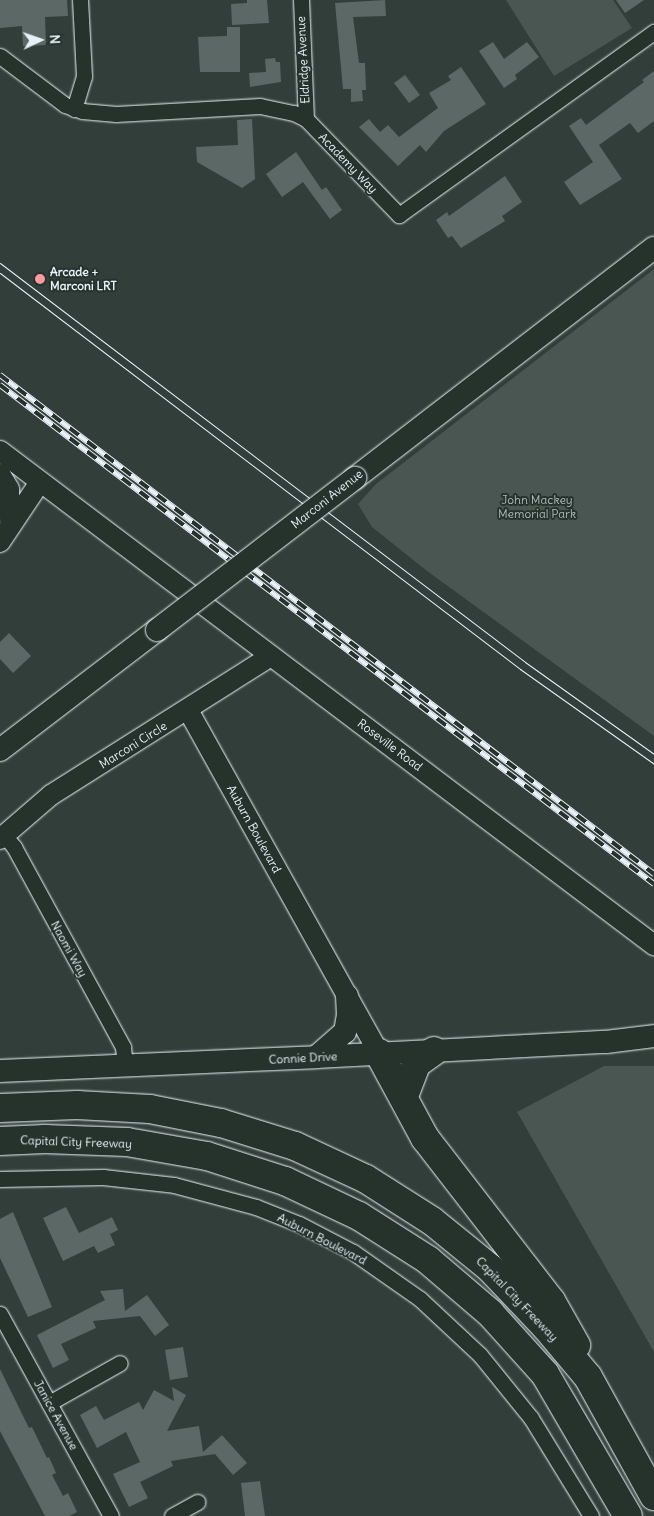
<!DOCTYPE html>
<style>
body{margin:0}
#map{position:relative;width:654px;height:1516px;overflow:hidden;background:#323e39;font-family:Delius,sans-serif}
div>[style]{position:absolute}
[style*='--x']{left:calc(var(--x)*1px);top:calc(var(--y)*1px);width:calc(var(--w)*1px);rotate:calc(var(--a)*1deg)}
.green>*{inset:0;background:#495651}
.building>*{inset:0;background:#5c6865}
.roads{filter:drop-shadow(0 0 1px #e8f1f8) drop-shadow(0 0 1px #e8f1f8)}
.minor>*{height:15px;margin:-7.5px;padding:0 7.5px;transform-origin:7.5px;border-radius:7.5px;background:#26332d}
.tertiary>*{height:20px;margin:-10px;padding:0 10px;transform-origin:10px;border-radius:10px;background:#26332d}
.secondary>*{height:22px;margin:-11px;padding:0 11px;transform-origin:11px;border-radius:11px;background:#26332d}
.motorway>*{height:28px;margin:-14px;padding:0 14px;transform-origin:14px;border-radius:14px;background:#26332d}
.tram>*{height:1px;margin:-0.5px;padding:0 0.5px;transform-origin:0.5px;border-radius:0.5px;background:#e8f1f8}
.rail>*{height:5.5px;margin-top:-2.75px;transform-origin:0;background:repeating-linear-gradient(90deg,#26332d 0 11px,#e8f1f8 0 22px);box-sizing:border-box;border-block:1px solid #e8f1f8}
.bridges{filter:drop-shadow(0 0 1px #e8f1f8) drop-shadow(0 0 1px #e8f1f8)}
.secondary-bridge>*{height:22px;margin:-11px;padding:0 11px;transform-origin:11px;border-radius:11px;background:#26332d}
.dots>*{width:14px;height:14px;translate:-50% -50%;box-sizing:border-box;border:2px solid #26332d;border-radius:50%}
span{translate:-50% -50%;white-space:nowrap;text-align:center;line-height:1.15;-webkit-text-stroke:4px #26332d;paint-order:stroke}
.street-label{font-size:12px;color:#e8f1f8}
.poi-label{font-size:12px;color:#e8f1f8;font-weight:700}
.left{translate:0 -50%;text-align:left}
.park-label{font-size:12px;color:#b0bbbe}
.north{position:absolute;left:15px;top:15px;width:50px;height:50px;-webkit-text-stroke:4px #26332d;paint-order:stroke;rotate:87deg;font-size:14px;font-weight:700;line-height:20px;text-align:center;color:#e8f1f8}
.north::after{content:'';display:block;margin:auto;width:18px;height:22px;background:#e8f1f8;clip-path:polygon(50% 0,100% 100%,50% 72%,0 100%)}
</style>
<div id="map">
<div class="green">
<div style="clip-path:polygon(506px 0,613px 0,632px 28px,554px 76px)"></div>
<div style="clip-path:polygon(654px 269px,654px 736px,427px 571px,372px 527px,358px 504px,376px 484px)"></div>
<div style="clip-path:polygon(604px 1066px,654px 1066px,654px 1352px,517px 1112px)"></div>
</div>
<div class="building">
<div style="clip-path:polygon(0 0,67px 0,68px 16px,45px 17px,46px 45px,23px 46px,22px 26px,0 28px)"></div>
<div style="clip-path:polygon(247px 0,267px 0,269px 23px,232px 25px,231px 4px,247px 3px)"></div>
<div style="clip-path:polygon(385px 0,386px 16px,353px 17px,359px 63px,365px 63px,366px 90px,362px 90px,363px 101px,351px 102px,351px 89px,343px 89px,335px 3px)"></div>
<div style="clip-path:polygon(616px 0,644px 0,625px 13px)"></div>
<div style="clip-path:polygon(227px 27px,240px 27px,240px 72px,200px 72px,198px 37px,227px 36px)"></div>
<div style="clip-path:polygon(493px 42px,504px 59px,527px 42px,539px 57px,515px 75px,517px 79px,504px 88px,479px 51px)"></div>
<div style="clip-path:polygon(275px 58px,276px 62px,280px 62px,281px 82px,250px 87px,249px 73px,266px 72px,265px 59px)"></div>
<div style="clip-path:polygon(461px 67px,486px 104px,444px 131px,426px 152px,420px 145px,398px 166px,359px 127px,369px 119px,380px 132px,388px 125px,399px 137px,438px 108px,429px 93px,451px 80px,448px 76px)"></div>
<div style="clip-path:polygon(654px 71px,654px 121px,638px 133px,630px 123px,599px 145px,622px 179px,580px 205px,564px 182px,593px 162px,569px 126px,581px 118px,586px 125px,644px 82px,642px 80px)"></div>
<div style="clip-path:polygon(405px 75px,420px 95px,409px 103px,394px 83px)"></div>
<div style="clip-path:polygon(252px 119px,255px 179px,242px 188px,197px 162px,196px 147px,238px 145px,237px 120px)"></div>
<div style="clip-path:polygon(296px 152px,322px 190px,326px 187px,342px 210px,330px 219px,303px 182px,282px 197px,266px 174px)"></div>
<div style="clip-path:polygon(505px 176px,522px 202px,502px 216px,505px 221px,461px 248px,452px 236px,448px 238px,436px 220px,447px 212px,449px 216px)"></div>
<div style="clip-path:polygon(9px 633px,31px 656px,13px 673px,0 659px,0 642px)"></div>
<div style="clip-path:polygon(66px 1207px,79px 1233px,112px 1217px,118px 1230px,110px 1234px,115px 1245px,98px 1253px,94px 1246px,63px 1261px,43px 1218px)"></div>
<div style="clip-path:polygon(13px 1212px,52px 1307px,28px 1317px,0 1258px,0 1219px)"></div>
<div style="clip-path:polygon(123px 1289px,125px 1311px,147px 1295px,169px 1325px,155px 1336px,140px 1316px,93px 1321px,96px 1328px,61px 1344px,69px 1360px,53px 1368px,37px 1335px,105px 1300px,100px 1291px)"></div>
<div style="clip-path:polygon(183px 1347px,188px 1377px,170px 1380px,165px 1350px)"></div>
<div style="clip-path:polygon(0 1369px,29px 1428px,32px 1427px,47px 1458px,49px 1457px,56px 1473px,52px 1475px,63px 1496px,68px 1493px,77px 1512px,69px 1516px,45px 1516px,0 1431px)"></div>
<div style="clip-path:polygon(172px 1387px,186px 1395px,167px 1431px,199px 1426px,203px 1452px,222px 1435px,247px 1463px,233px 1475px,215px 1454px,171px 1461px,173px 1466px,140px 1482px,148px 1498px,129px 1507px,113px 1474px,140px 1462px,126px 1432px,97px 1448px,80px 1415px,96px 1406px,104px 1420px,139px 1402px,143px 1410px,154px 1390px,174px 1401px)"></div>
<div style="clip-path:polygon(260px 1481px,265px 1516px,245px 1516px,241px 1483px)"></div>
</div>
<div class="roads">
<div class="minor">
<div style="--x:301;--y:0;--w:119;--a:87.6"></div>
<div style="--x:0;--y:56;--w:81;--a:37"></div>
<div style="--x:65;--y:105;--w:18;--a:19"></div>
<div style="--x:82;--y:111;--w:34;--a:5"></div>
<div style="--x:116;--y:114;--w:144;--a:-3.2"></div>
<div style="--x:260;--y:106;--w:35;--a:12"></div>
<div style="--x:294;--y:113;--w:13;--a:27"></div>
<div style="--x:306;--y:119;--w:134;--a:45.9"></div>
<div style="--x:399;--y:215;--w:314;--a:-35.7"></div>
<div style="--x:74;--y:109;--w:34;--a:-73"></div>
<div style="--x:84;--y:76;--w:76;--a:-93"></div>
<div style="--x:4;--y:835;--w:16;--a:50"></div>
<div style="--x:14;--y:847;--w:228;--a:61.4"></div>
<div style="--x:123;--y:1047;--w:18;--a:84"></div>
<div style="--x:0;--y:1179;--w:103;--a:-1.1"></div>
<div style="--x:103;--y:1177;--w:71;--a:6.4"></div>
<div style="--x:174;--y:1185;--w:85;--a:15"></div>
<div style="--x:256;--y:1207;--w:46;--a:21.6"></div>
<div style="--x:299;--y:1224;--w:61;--a:27.4"></div>
<div style="--x:353;--y:1252;--w:82;--a:35"></div>
<div style="--x:420;--y:1299;--w:82;--a:43"></div>
<div style="--x:480;--y:1355;--w:81;--a:51"></div>
<div style="--x:531;--y:1418;--w:115;--a:58.5"></div>
<div style="--x:0;--y:1314;--w:230;--a:61.2"></div>
<div style="--x:49;--y:1403;--w:81;--a:-29.4"></div>
<div style="--x:172;--y:1516;--w:29;--a:-29"></div>
</div>
<div class="tertiary">
<div style="--x:0;--y:451;--w:820;--a:37.07"></div>
<div style="--x:0;--y:474;--w:17;--a:59"></div>
<div style="--x:9;--y:489;--w:36;--a:88"></div>
<div style="--x:0;--y:542;--w:72;--a:-56.3"></div>
<div style="--x:188;--y:710;--w:393;--a:60.9"></div>
<div style="--x:0;--y:839;--w:67;--a:-40.8"></div>
<div style="--x:51;--y:795;--w:260;--a:-32.3"></div>
</div>
<div class="secondary">
<div style="--x:355;--y:478;--w:377;--a:-37.6"></div>
<div style="--x:0;--y:750;--w:198;--a:-37.4"></div>
<div style="--x:316;--y:1057;--w:38;--a:-41"></div>
<div style="--x:345;--y:1032;--w:17;--a:-80"></div>
<div style="--x:348;--y:1015;--w:19;--a:-93"></div>
<div style="--x:0;--y:1071;--w:316;--a:-2.5"></div>
<div style="--x:316;--y:1057;--w:290;--a:-3"></div>
<div style="--x:606;--y:1042;--w:48;--a:-7.1"></div>
</div>
<div class="motorway">
<div style="--x:379;--y:1053;--w:97;--a:61.6"></div>
<div style="--x:425;--y:1138;--w:206;--a:52.3"></div>
<div style="--x:551;--y:1301;--w:51;--a:60.4"></div>
<div style="--x:404;--y:1096;--w:34;--a:-69"></div>
<div style="--x:416;--y:1064;--w:22;--a:-36"></div>
<div style="--x:0;--y:1108;--w:77;--a:-2.2"></div>
<div style="--x:77;--y:1105;--w:73;--a:3.1"></div>
<div style="--x:150;--y:1109;--w:72;--a:11.2"></div>
<div style="--x:221;--y:1123;--w:77;--a:17.3"></div>
<div style="--x:295;--y:1146;--w:78;--a:24.9"></div>
<div style="--x:366;--y:1179;--w:78;--a:32.5"></div>
<div style="--x:432;--y:1221;--w:76;--a:39.1"></div>
<div style="--x:491;--y:1269;--w:80;--a:46.5"></div>
<div style="--x:546;--y:1327;--w:65;--a:50"></div>
<div style="--x:588;--y:1377;--w:136;--a:61"></div>
<div style="--x:0;--y:1141;--w:45;--a:-2.5"></div>
<div style="--x:45;--y:1139;--w:82;--a:2.1"></div>
<div style="--x:127;--y:1142;--w:81;--a:9.9"></div>
<div style="--x:207;--y:1156;--w:82;--a:17.8"></div>
<div style="--x:285;--y:1181;--w:82;--a:25.3"></div>
<div style="--x:359;--y:1216;--w:82;--a:32.5"></div>
<div style="--x:428;--y:1260;--w:82;--a:40.5"></div>
<div style="--x:490;--y:1313;--w:82;--a:48"></div>
<div style="--x:545;--y:1374;--w:164;--a:59.7"></div>
</div>
</div>
<div class="tram">
<div style="--x:0;--y:263;--w:659;--a:37.23"></div>
<div style="--x:525;--y:662;--w:158;--a:35.5"></div>
<div style="--x:0;--y:273;--w:654;--a:37.29"></div>
<div style="--x:520;--y:669;--w:164;--a:35.3"></div>
</div>
<div class="rail">
<div style="--x:0;--y:375;--w:823;--a:37.34"></div>
<div style="--x:0;--y:385;--w:823;--a:37.34"></div>
</div>
<div class="bridges">
<div class="secondary-bridge">
<div style="--x:157;--y:630;--w:250;--a:-37.5"></div>
</div>
</div>
<div class="dots">
<div style="left:40px;top:279px;background:#ff9aa2"></div>
</div>
<div class="street-label">
<span style="left:303px;top:60px;rotate:-93deg">Eldridge Avenue</span>
<span style="left:348px;top:163px;rotate:46deg">Academy Way</span>
<span style="left:327px;top:499px;rotate:-38deg">Marconi Avenue</span>
<span style="left:133px;top:745px;rotate:-32deg">Marconi Circle</span>
<span style="left:390px;top:745px;rotate:37deg">Roseville Road</span>
<span style="left:254px;top:829px;rotate:61deg">Auburn Boulevard</span>
<span style="left:69px;top:949px;rotate:61deg">Naomi Way</span>
<span style="left:303px;top:1058px;rotate:-3deg">Connie Drive</span>
<span style="left:76px;top:1142px;rotate:2deg">Capital City Freeway</span>
<span style="left:322px;top:1239px;rotate:27deg">Auburn Boulevard</span>
<span style="left:517px;top:1299px;rotate:46deg">Capital City Freeway</span>
<span style="left:56px;top:1415px;rotate:61deg">Janice Avenue</span>
</div>
<div class="poi-label">
<span class="left" style="left:50px;top:279px">Arcade +<br>Marconi LRT</span>
</div>
<div class="park-label">
<span style="left:537px;top:507px">John Mackey<br>Memorial Park</span>
</div>
<div class="north">N</div>
</div>
